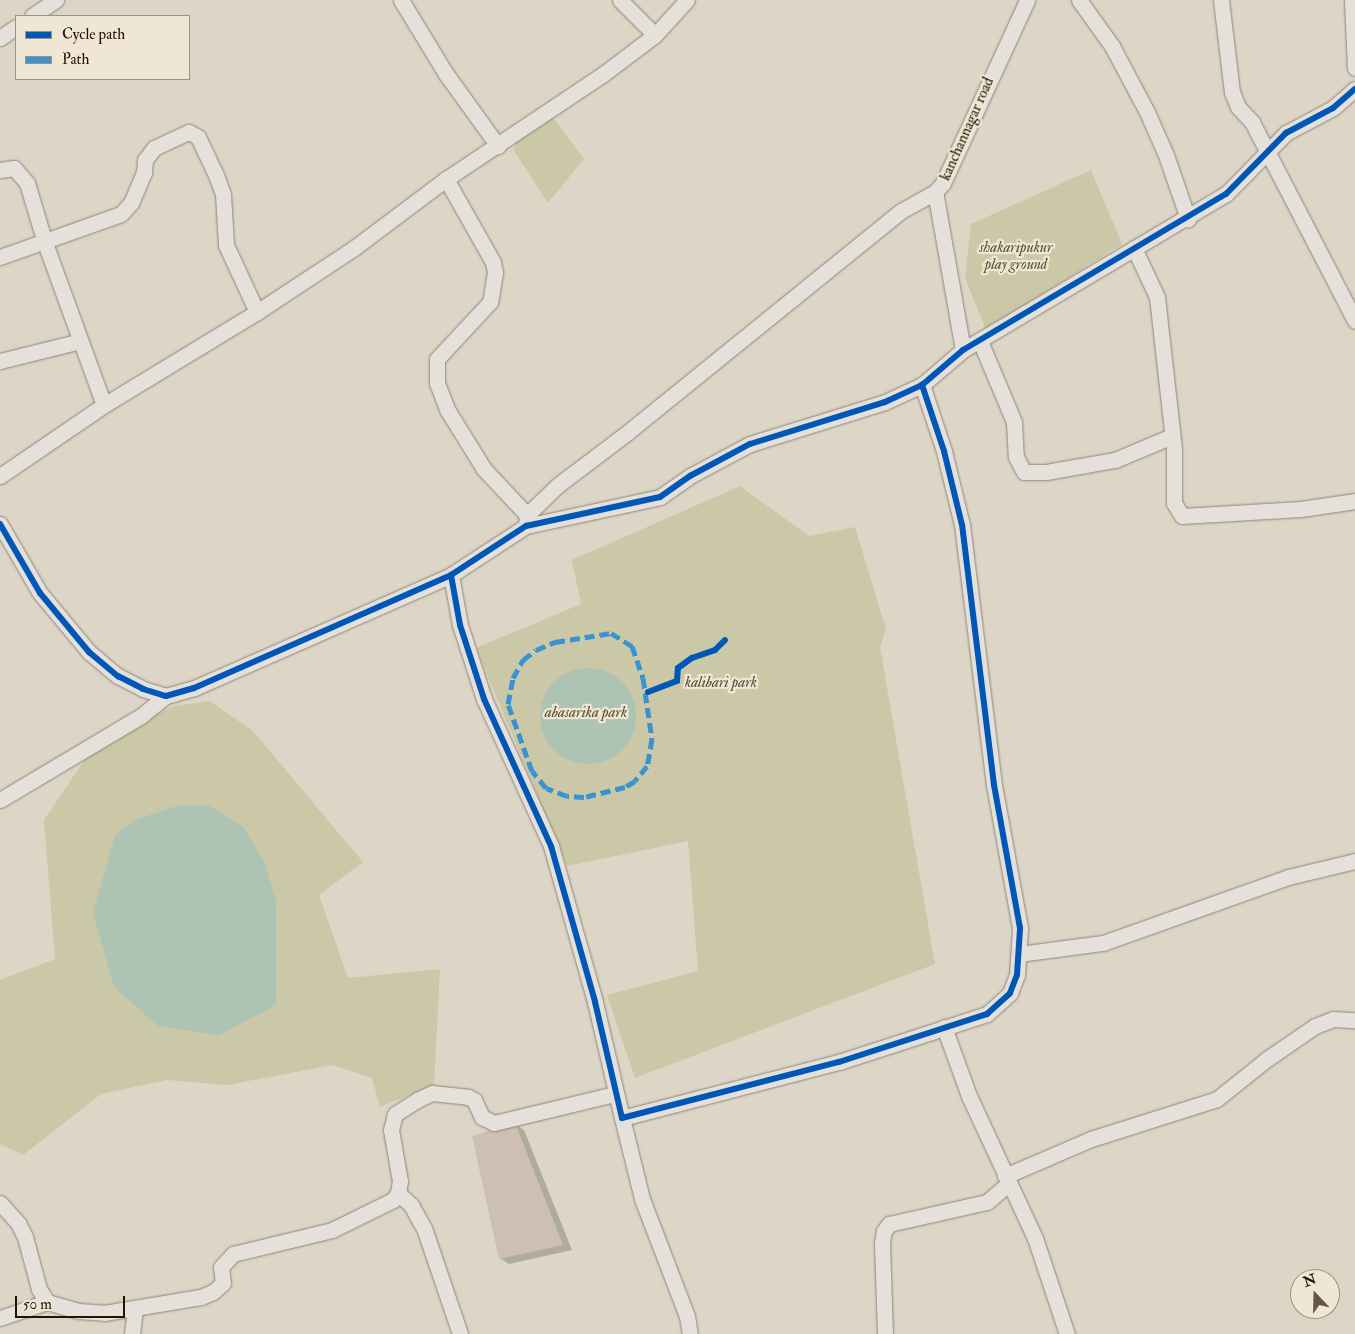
<!DOCTYPE html>
<style>
body{margin:0}
#map{position:relative;width:1355px;height:1334px;overflow:hidden;background:#ddd6c7;font-family:"IM FELL Double Pica",serif}
div>[style]{position:absolute}
[style*='--x']{left:calc(var(--x)*1px);top:calc(var(--y)*1px);width:calc(var(--w)*1px);rotate:calc(var(--a)*1deg)}
.green>*{inset:0;background:#cbc8a7}
.water>*{inset:0;background:#adc3b3}
.round{border-radius:50%}
.shadow>*{inset:0;background:#0003}
.building>*{inset:0;background:#cdbfb4}
.roads{filter:drop-shadow(0 0 1px #8c857b) drop-shadow(0 0 1px #8c857b)}
.minor>*{height:15px;margin:-7.5px;padding:0 7.5px;transform-origin:7.5px;border-radius:7.5px;background:#e5e1da}
.quiet>*{height:5px;margin-top:-2.5px;transform-origin:0;background:repeating-linear-gradient(90deg,#3b92d0 0 10px,transparent 0 15px)}
.cycleway>*{height:6px;margin:-3px;padding:0 3px;transform-origin:3px;border-radius:3px;background:#0057b8}
span{translate:-50% -50%;white-space:nowrap;text-align:center;line-height:1.15;-webkit-text-stroke:4.5px #efe6d4;paint-order:stroke}
.street-label{font-size:15px;color:#251200}
.park-label{font-size:15px;color:#5a4e31;font-style:italic}
.legend{position:absolute;left:15px;top:15px;width:175px;height:65px;box-sizing:border-box;background:#efe6d4;border:1px solid #9e917f;margin:0;padding:6px 9px;list-style:none;font-size:15px;color:#251200}
.legend li{display:flex;align-items:center;gap:10px;height:25px}
.legend b{width:25px;border:1px solid #9e917f}
.north{position:absolute;left:1290px;top:1269px;width:50px;height:50px;box-sizing:border-box;background:#efe6d4;border:1px solid #9e917f;border-radius:50%;rotate:339deg;font-size:14px;font-weight:700;line-height:20px;text-align:center;color:#251200}
.north::after{content:'';display:block;margin:auto;width:18px;height:22px;background:#655746;clip-path:polygon(50% 0,100% 100%,50% 72%,0 100%)}
.scale{position:absolute;left:15px;top:1296px;width:110px;height:22px;box-sizing:border-box;border:2px solid #251200;border-top:0;padding-left:6px;font-size:15px;line-height:18px;white-space:nowrap;color:#251200;-webkit-text-stroke:4px #efe6d4;paint-order:stroke}
</style>
<div id="map">
<div class="green">
<div style="clip-path:polygon(551px 115px,584px 159px,548px 203px,514px 151px,517px 135px)"></div>
<div style="clip-path:polygon(1091px 170px,1122px 244px,986px 330px,965px 278px,971px 224px)"></div>
<div style="clip-path:polygon(740px 486px,809px 536px,855px 527px,886px 629px,880px 647px,935px 964px,635px 1078px,607px 995px,698px 971px,688px 841px,567px 866px,476px 648px,581px 604px,572px 560px)"></div>
<div style="clip-path:polygon(210px 701px,253px 731px,363px 862px,319px 895px,348px 978px,440px 969px,434px 1085px,380px 1107px,372px 1078px,333px 1065px,227px 1085px,167px 1080px,101px 1094px,23px 1155px,0 1144px,0 980px,55px 959px,44px 820px,106px 728px,127px 727px,175px 706px)"></div>
</div>
<div class="water">
<div class="round" style="left:540px;top:668px;width:96px;height:96px"></div>
<div style="clip-path:polygon(208px 805px,243px 827px,265px 863px,276px 901px,276px 1005px,219px 1035px,158px 1026px,114px 987px,93px 913px,115px 835px,137px 819px,177px 806px)"></div>
</div>
<div class="shadow">
<div style="clip-path:polygon(515px 1124px,524px 1130px,572px 1250px,509px 1264px,500px 1258px)"></div>
</div>
<div class="building">
<div style="clip-path:polygon(515px 1123px,563px 1245px,499px 1259px,472px 1136px)"></div>
</div>
<div class="roads">
<div class="minor">
<div style="--x:401;--y:0;--w:87;--a:58.7"></div>
<div style="--x:446;--y:74;--w:89;--a:54.2"></div>
<div style="--x:620;--y:0;--w:49;--a:45"></div>
<div style="--x:1079;--y:0;--w:57;--a:54.3"></div>
<div style="--x:1112;--y:46;--w:75;--a:62.1"></div>
<div style="--x:1147;--y:112;--w:47;--a:66.2"></div>
<div style="--x:1166;--y:155;--w:68;--a:71"></div>
<div style="--x:1221;--y:0;--w:93;--a:83.2"></div>
<div style="--x:1232;--y:92;--w:16;--a:68"></div>
<div style="--x:1238;--y:107;--w:21;--a:47"></div>
<div style="--x:1252;--y:122;--w:224;--a:62.6"></div>
<div style="--x:1352;--y:0;--w:68;--a:87.5"></div>
<div style="--x:32;--y:16;--w:29;--a:-34"></div>
<div style="--x:0;--y:38;--w:19;--a:-35"></div>
<div style="--x:0;--y:170;--w:14;--a:-8"></div>
<div style="--x:14;--y:168;--w:20;--a:49"></div>
<div style="--x:27;--y:183;--w:63;--a:73.3"></div>
<div style="--x:45;--y:243;--w:172;--a:70"></div>
<div style="--x:446;--y:179;--w:95;--a:60.5"></div>
<div style="--x:493;--y:262;--w:10;--a:79"></div>
<div style="--x:495;--y:272;--w:30;--a:99"></div>
<div style="--x:490;--y:302;--w:78;--a:132.9"></div>
<div style="--x:437;--y:359;--w:24;--a:90"></div>
<div style="--x:437;--y:383;--w:30;--a:69"></div>
<div style="--x:448;--y:411;--w:68;--a:58.2"></div>
<div style="--x:484;--y:469;--w:63;--a:46.9"></div>
<div style="--x:1134;--y:248;--w:54;--a:64.9"></div>
<div style="--x:1157;--y:297;--w:153;--a:83.6"></div>
<div style="--x:1174;--y:449;--w:54;--a:90"></div>
<div style="--x:1174;--y:503;--w:15;--a:58"></div>
<div style="--x:1182;--y:516;--w:119;--a:-3.4"></div>
<div style="--x:1301;--y:509;--w:55;--a:-8.4"></div>
<div style="--x:0;--y:257;--w:128;--a:-19.6"></div>
<div style="--x:121;--y:214;--w:15;--a:-48"></div>
<div style="--x:131;--y:203;--w:33;--a:-67"></div>
<div style="--x:144;--y:173;--w:13;--a:-86"></div>
<div style="--x:145;--y:160;--w:15;--a:-53"></div>
<div style="--x:154;--y:148;--w:38;--a:-25"></div>
<div style="--x:189;--y:132;--w:10;--a:29"></div>
<div style="--x:198;--y:137;--w:42;--a:64.7"></div>
<div style="--x:216;--y:175;--w:20;--a:70"></div>
<div style="--x:223;--y:194;--w:51;--a:86.6"></div>
<div style="--x:226;--y:245;--w:74;--a:65.2"></div>
<div style="--x:980;--y:341;--w:88;--a:67.2"></div>
<div style="--x:1014;--y:422;--w:35;--a:87"></div>
<div style="--x:1016;--y:457;--w:17;--a:62"></div>
<div style="--x:1024;--y:472;--w:22;--a:0"></div>
<div style="--x:1046;--y:472;--w:70;--a:-9.9"></div>
<div style="--x:1115;--y:460;--w:62;--a:-22.8"></div>
<div style="--x:963;--y:350;--w:160;--a:-100"></div>
<div style="--x:935;--y:192;--w:12;--a:-48"></div>
<div style="--x:943;--y:183;--w:201;--a:-65.3"></div>
<div style="--x:0;--y:361;--w:82;--a:-14"></div>
<div style="--x:0;--y:476;--w:126;--a:-34.3"></div>
<div style="--x:104;--y:405;--w:179;--a:-31.3"></div>
<div style="--x:257;--y:312;--w:116;--a:-33.4"></div>
<div style="--x:354;--y:248;--w:115;--a:-36.9"></div>
<div style="--x:446;--y:179;--w:187;--a:-33.7"></div>
<div style="--x:602;--y:75;--w:66;--a:-37"></div>
<div style="--x:655;--y:35;--w:47;--a:-47.6"></div>
<div style="--x:0;--y:524;--w:80;--a:59.9"></div>
<div style="--x:40;--y:593;--w:77;--a:50.3"></div>
<div style="--x:89;--y:652;--w:38;--a:40"></div>
<div style="--x:118;--y:676;--w:28;--a:27"></div>
<div style="--x:143;--y:689;--w:24;--a:17"></div>
<div style="--x:166;--y:696;--w:29;--a:-16"></div>
<div style="--x:194;--y:688;--w:281;--a:-23.7"></div>
<div style="--x:451;--y:575;--w:90;--a:-33.2"></div>
<div style="--x:526;--y:526;--w:137;--a:-12.2"></div>
<div style="--x:660;--y:497;--w:37;--a:-35"></div>
<div style="--x:690;--y:476;--w:68;--a:-28.1"></div>
<div style="--x:750;--y:444;--w:141;--a:-17.3"></div>
<div style="--x:885;--y:402;--w:41;--a:-24.7"></div>
<div style="--x:922;--y:385;--w:54;--a:-40.5"></div>
<div style="--x:963;--y:350;--w:306;--a:-30.7"></div>
<div style="--x:1226;--y:194;--w:86;--a:-45.5"></div>
<div style="--x:1286;--y:133;--w:53;--a:-28"></div>
<div style="--x:1333;--y:108;--w:29;--a:-41"></div>
<div style="--x:526;--y:526;--w:11;--a:-85"></div>
<div style="--x:527;--y:515;--w:43;--a:-44.1"></div>
<div style="--x:558;--y:485;--w:88;--a:-37.1"></div>
<div style="--x:628;--y:432;--w:351;--a:-39"></div>
<div style="--x:901;--y:211;--w:39;--a:-29"></div>
<div style="--x:451;--y:575;--w:51;--a:79.8"></div>
<div style="--x:460;--y:625;--w:78;--a:72"></div>
<div style="--x:484;--y:699;--w:162;--a:65.5"></div>
<div style="--x:551;--y:846;--w:162;--a:74.2"></div>
<div style="--x:595;--y:1002;--w:119;--a:76.9"></div>
<div style="--x:622;--y:1118;--w:224;--a:-14.5"></div>
<div style="--x:839;--y:1062;--w:156;--a:-18"></div>
<div style="--x:987;--y:1014;--w:31;--a:-42"></div>
<div style="--x:1010;--y:993;--w:19;--a:-69"></div>
<div style="--x:1017;--y:975;--w:47;--a:-86.3"></div>
<div style="--x:1020;--y:928;--w:145;--a:-100.3"></div>
<div style="--x:994;--y:785;--w:262;--a:-97"></div>
<div style="--x:962;--y:525;--w:76;--a:-103.7"></div>
<div style="--x:944;--y:451;--w:70;--a:-108.4"></div>
<div style="--x:0;--y:800;--w:164;--a:-30.8"></div>
<div style="--x:141;--y:716;--w:32;--a:-39"></div>
<div style="--x:1019;--y:954;--w:85;--a:-7.5"></div>
<div style="--x:1103;--y:943;--w:196;--a:-19.6"></div>
<div style="--x:1288;--y:877;--w:69;--a:-13.4"></div>
<div style="--x:944;--y:1027;--w:73;--a:70.1"></div>
<div style="--x:969;--y:1096;--w:157;--a:65.1"></div>
<div style="--x:1035;--y:1238;--w:101;--a:71.6"></div>
<div style="--x:622;--y:1118;--w:83;--a:76.1"></div>
<div style="--x:642;--y:1199;--w:125;--a:69"></div>
<div style="--x:687;--y:1316;--w:18;--a:81"></div>
<div style="--x:1005;--y:1176;--w:94;--a:-23.3"></div>
<div style="--x:1091;--y:1139;--w:132;--a:-17.6"></div>
<div style="--x:1217;--y:1099;--w:64;--a:-38.7"></div>
<div style="--x:1267;--y:1059;--w:58;--a:-34.5"></div>
<div style="--x:1315;--y:1026;--w:19;--a:-21"></div>
<div style="--x:1333;--y:1019;--w:22;--a:3"></div>
<div style="--x:398;--y:1193;--w:18;--a:43"></div>
<div style="--x:411;--y:1205;--w:26;--a:61"></div>
<div style="--x:424;--y:1228;--w:112;--a:71.2"></div>
<div style="--x:0;--y:1203;--w:27;--a:48"></div>
<div style="--x:18;--y:1223;--w:16;--a:63"></div>
<div style="--x:25;--y:1237;--w:54;--a:74.9"></div>
<div style="--x:39;--y:1289;--w:15;--a:58"></div>
<div style="--x:47;--y:1302;--w:32;--a:16"></div>
<div style="--x:78;--y:1311;--w:26;--a:4"></div>
<div style="--x:104;--y:1313;--w:98;--a:-9.4"></div>
<div style="--x:201;--y:1297;--w:13;--a:-23"></div>
<div style="--x:213;--y:1292;--w:13;--a:-42"></div>
<div style="--x:223;--y:1283;--w:16;--a:-97"></div>
<div style="--x:221;--y:1267;--w:18;--a:-47"></div>
<div style="--x:233;--y:1254;--w:102;--a:-13.6"></div>
<div style="--x:332;--y:1230;--w:68;--a:-26.2"></div>
<div style="--x:393;--y:1200;--w:9;--a:-54"></div>
<div style="--x:398;--y:1193;--w:12;--a:-81"></div>
<div style="--x:400;--y:1181;--w:52;--a:-100"></div>
<div style="--x:391;--y:1130;--w:16;--a:-76"></div>
<div style="--x:395;--y:1114;--w:26;--a:-32"></div>
<div style="--x:417;--y:1100;--w:17;--a:-25"></div>
<div style="--x:432;--y:1093;--w:36;--a:6"></div>
<div style="--x:468;--y:1097;--w:7;--a:27"></div>
<div style="--x:474;--y:1100;--w:19;--a:65"></div>
<div style="--x:482;--y:1117;--w:13;--a:27"></div>
<div style="--x:494;--y:1123;--w:124;--a:-13.5"></div>
<div style="--x:0;--y:1318;--w:50;--a:-18.8"></div>
<div style="--x:132;--y:1334;--w:26;--a:-83"></div>
<div style="--x:885;--y:1334;--w:91;--a:-91.9"></div>
<div style="--x:882;--y:1243;--w:12;--a:-81"></div>
<div style="--x:884;--y:1231;--w:9;--a:-54"></div>
<div style="--x:889;--y:1224;--w:100;--a:-12.7"></div>
<div style="--x:987;--y:1202;--w:29;--a:-41"></div>
</div>
</div>
<div class="quiet">
<div style="--x:611;--y:633;--w:25;--a:32"></div>
<div style="--x:632;--y:646;--w:34;--a:71"></div>
<div style="--x:643;--y:678;--w:62;--a:81.6"></div>
<div style="--x:652;--y:739;--w:27;--a:100"></div>
<div style="--x:647;--y:766;--w:19;--a:129"></div>
<div style="--x:635;--y:781;--w:12;--a:149"></div>
<div style="--x:625;--y:787;--w:42;--a:166.3"></div>
<div style="--x:584;--y:797;--w:17;--a:-177"></div>
<div style="--x:567;--y:796;--w:22;--a:-159"></div>
<div style="--x:546;--y:788;--w:22;--a:-129"></div>
<div style="--x:532;--y:771;--w:71;--a:-109.7"></div>
<div style="--x:508;--y:704;--w:26;--a:-79"></div>
<div style="--x:513;--y:678;--w:21;--a:-61"></div>
<div style="--x:523;--y:660;--w:16;--a:-38"></div>
<div style="--x:536;--y:650;--w:21;--a:-23"></div>
<div style="--x:555;--y:642;--w:57;--a:-9.1"></div>
</div>
<div class="cycleway">
<div style="--x:0;--y:524;--w:80;--a:59.9"></div>
<div style="--x:40;--y:593;--w:77;--a:50.3"></div>
<div style="--x:89;--y:652;--w:38;--a:40"></div>
<div style="--x:118;--y:676;--w:28;--a:27"></div>
<div style="--x:143;--y:689;--w:24;--a:17"></div>
<div style="--x:166;--y:696;--w:29;--a:-16"></div>
<div style="--x:194;--y:688;--w:281;--a:-23.7"></div>
<div style="--x:451;--y:575;--w:90;--a:-33.2"></div>
<div style="--x:526;--y:526;--w:137;--a:-12.2"></div>
<div style="--x:660;--y:497;--w:37;--a:-35"></div>
<div style="--x:690;--y:476;--w:68;--a:-28.1"></div>
<div style="--x:750;--y:444;--w:141;--a:-17.3"></div>
<div style="--x:885;--y:402;--w:41;--a:-24.7"></div>
<div style="--x:922;--y:385;--w:54;--a:-40.5"></div>
<div style="--x:963;--y:350;--w:306;--a:-30.7"></div>
<div style="--x:1226;--y:194;--w:86;--a:-45.5"></div>
<div style="--x:1286;--y:133;--w:53;--a:-28"></div>
<div style="--x:1333;--y:108;--w:29;--a:-41"></div>
<div style="--x:451;--y:575;--w:51;--a:79.8"></div>
<div style="--x:460;--y:625;--w:78;--a:72"></div>
<div style="--x:484;--y:699;--w:162;--a:65.5"></div>
<div style="--x:551;--y:846;--w:162;--a:74.2"></div>
<div style="--x:595;--y:1002;--w:119;--a:76.9"></div>
<div style="--x:622;--y:1118;--w:224;--a:-14.5"></div>
<div style="--x:839;--y:1062;--w:156;--a:-18"></div>
<div style="--x:987;--y:1014;--w:31;--a:-42"></div>
<div style="--x:1010;--y:993;--w:19;--a:-69"></div>
<div style="--x:1017;--y:975;--w:47;--a:-86.3"></div>
<div style="--x:1020;--y:928;--w:145;--a:-100.3"></div>
<div style="--x:994;--y:785;--w:262;--a:-97"></div>
<div style="--x:962;--y:525;--w:76;--a:-103.7"></div>
<div style="--x:944;--y:451;--w:70;--a:-108.4"></div>
<div style="--x:648;--y:692;--w:31;--a:-21"></div>
<div style="--x:677;--y:681;--w:13;--a:-86"></div>
<div style="--x:678;--y:668;--w:17;--a:-36"></div>
<div style="--x:692;--y:658;--w:24;--a:-19"></div>
<div style="--x:715;--y:650;--w:14;--a:-45"></div>
</div>
<div class="street-label">
<span style="left:967px;top:129px;rotate:-66deg">kanchannagar road</span>
</div>
<div class="park-label">
<span style="left:1016px;top:256px">shakaripukur<br>play ground</span>
<span style="left:721px;top:683px">kalibari park</span>
<span style="left:586px;top:713px">abasarika park</span>
</div>
<ul class="legend">
<li><b style="height:6px;background:#0057b8"></b>Cycle path</li>
<li><b style="height:6px;background:#3b92d0"></b>Path</li>
</ul>
<div class="north">N</div>
<div class="scale">50 m</div>
</div>
